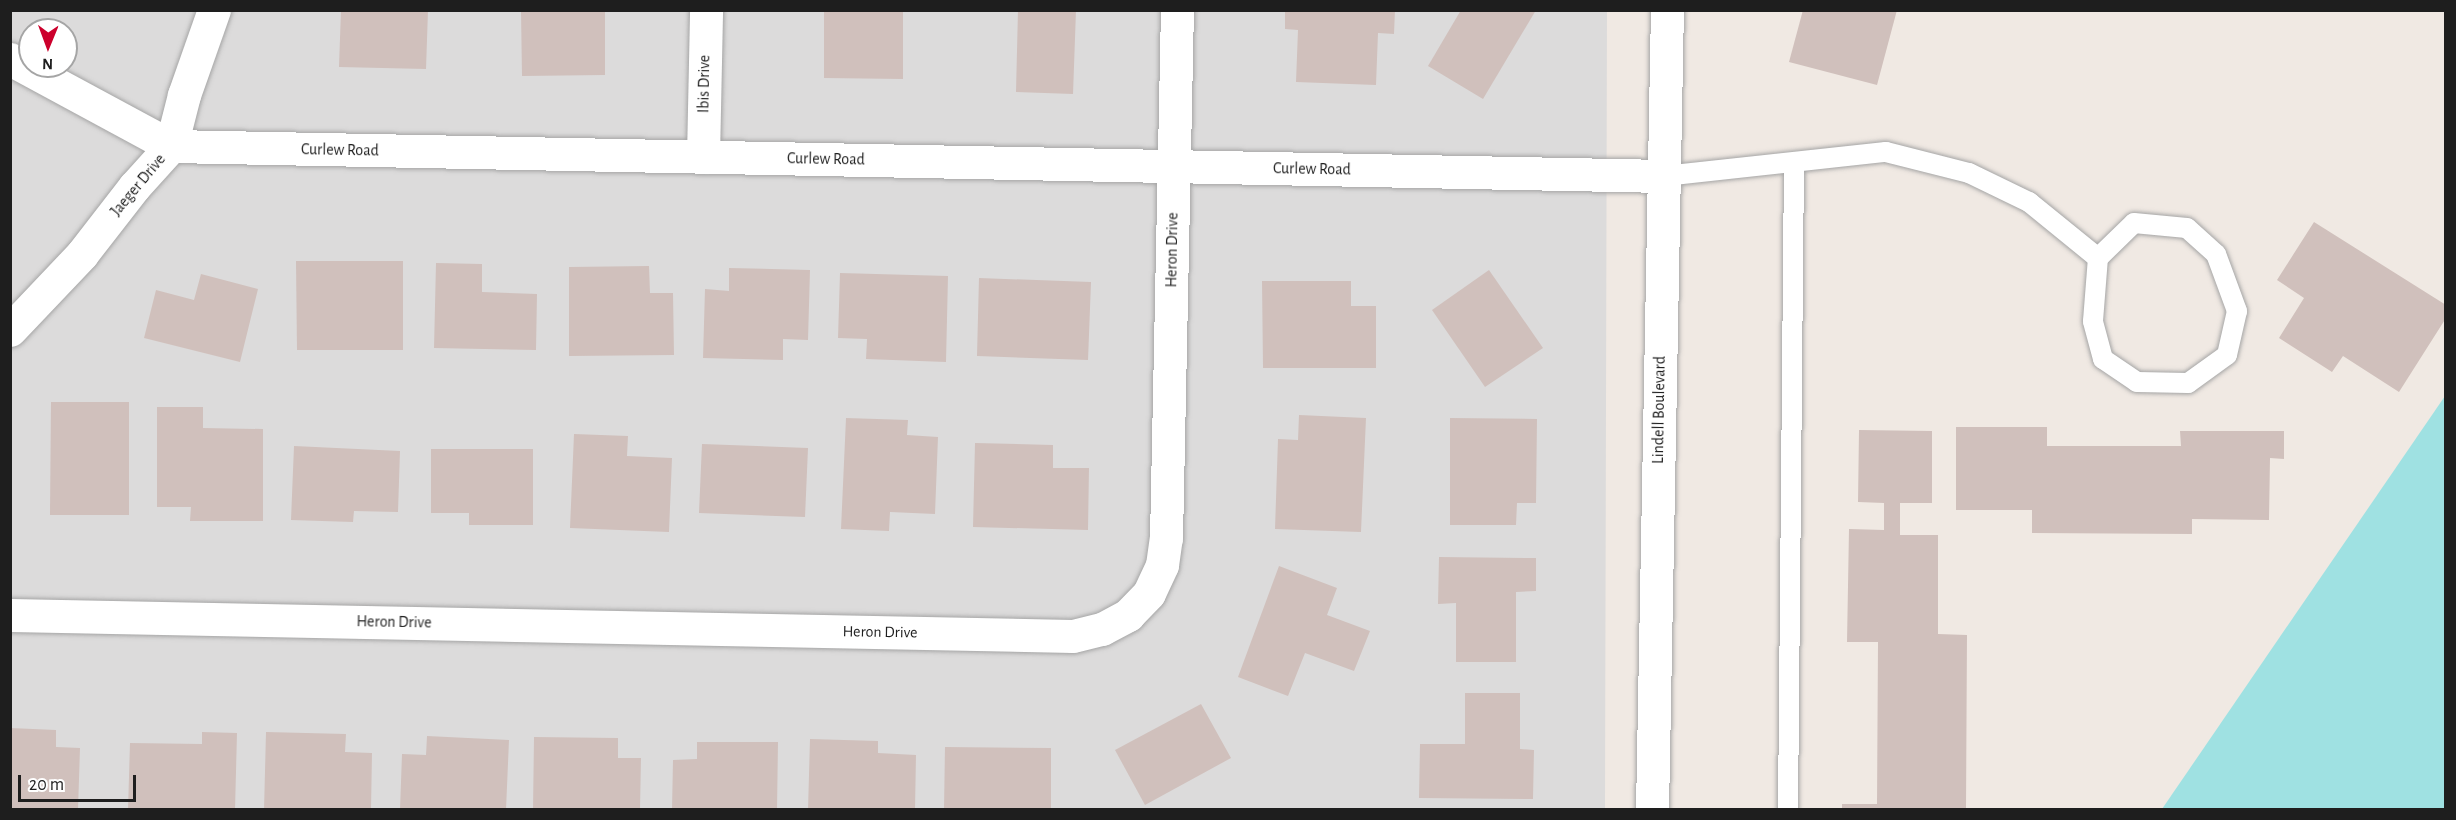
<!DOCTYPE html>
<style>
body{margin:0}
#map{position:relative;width:2456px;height:820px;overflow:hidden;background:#f0e9e3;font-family:"Alegreya Sans",sans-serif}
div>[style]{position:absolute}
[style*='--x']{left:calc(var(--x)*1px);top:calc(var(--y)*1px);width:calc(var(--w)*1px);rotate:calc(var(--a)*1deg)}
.residential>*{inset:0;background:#dcdbdb}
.water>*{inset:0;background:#9fe1e2}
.building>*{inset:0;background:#d0c0bc}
.roads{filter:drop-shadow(0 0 2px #a5a5a5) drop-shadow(0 0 2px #a5a5a5)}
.service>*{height:20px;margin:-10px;padding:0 10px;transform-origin:10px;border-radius:10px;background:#fff}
.minor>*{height:33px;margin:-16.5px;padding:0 16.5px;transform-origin:16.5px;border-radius:16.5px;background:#fff}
.tertiary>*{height:33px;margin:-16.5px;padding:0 16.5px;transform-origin:16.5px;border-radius:16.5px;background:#fff}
span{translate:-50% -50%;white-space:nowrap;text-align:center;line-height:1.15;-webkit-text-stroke:6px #fff;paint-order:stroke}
.street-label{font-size:16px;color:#1e1e1e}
.frame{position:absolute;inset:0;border:12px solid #1e1e1e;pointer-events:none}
.north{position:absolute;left:18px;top:18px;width:60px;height:60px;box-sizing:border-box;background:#fff;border:2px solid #a5a5a5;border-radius:50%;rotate:181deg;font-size:16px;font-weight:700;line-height:24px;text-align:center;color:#1e1e1e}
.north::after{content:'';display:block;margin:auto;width:21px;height:27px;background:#cc002c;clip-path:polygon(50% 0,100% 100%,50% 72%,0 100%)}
.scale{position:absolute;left:18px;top:775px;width:118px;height:27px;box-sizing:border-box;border:3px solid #1e1e1e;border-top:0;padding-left:8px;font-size:18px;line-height:21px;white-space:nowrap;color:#1e1e1e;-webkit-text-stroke:4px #fff;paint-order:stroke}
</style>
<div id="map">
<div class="residential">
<div style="clip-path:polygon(evenodd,10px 11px,1607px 11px,1605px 809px,11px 809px,10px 11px,30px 30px,66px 30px,66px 66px,30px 66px,30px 30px)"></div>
</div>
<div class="water">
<div style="clip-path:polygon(2445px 396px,2445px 809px,2162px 809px)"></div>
</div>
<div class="building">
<div style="clip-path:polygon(341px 10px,428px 10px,426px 69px,339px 67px)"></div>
<div style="clip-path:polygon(521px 10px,605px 11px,605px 75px,522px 76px)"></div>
<div style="clip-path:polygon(824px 10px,903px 10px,903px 79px,824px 78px)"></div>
<div style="clip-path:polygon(1018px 10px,1076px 10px,1073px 94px,1016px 92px)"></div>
<div style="clip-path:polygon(1285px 10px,1395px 10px,1394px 34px,1378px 33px,1376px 85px,1296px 82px,1298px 30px,1285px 29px)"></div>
<div style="clip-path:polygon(1461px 10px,1536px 10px,1483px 99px,1428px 66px)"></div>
<div style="clip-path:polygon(1803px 10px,1897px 10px,1877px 85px,1789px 62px)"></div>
<div style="clip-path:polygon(2314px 222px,2446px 305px,2446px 318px,2399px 392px,2343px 356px,2332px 372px,2279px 338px,2304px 298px,2277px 280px)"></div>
<div style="clip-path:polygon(296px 261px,403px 261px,403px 350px,297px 350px)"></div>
<div style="clip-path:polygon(436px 263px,482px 264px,482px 292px,537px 294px,536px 350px,434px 348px)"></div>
<div style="clip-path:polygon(649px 266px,650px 293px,673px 293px,674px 355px,569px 356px,569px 267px)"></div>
<div style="clip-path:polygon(729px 268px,810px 270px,808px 340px,783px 339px,783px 360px,703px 358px,705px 289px,729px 291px)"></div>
<div style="clip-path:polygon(1489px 270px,1543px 348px,1485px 387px,1432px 310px)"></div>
<div style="clip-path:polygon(840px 273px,948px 276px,946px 362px,866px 359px,867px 339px,838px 338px)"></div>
<div style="clip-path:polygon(201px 274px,258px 289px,240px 362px,144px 338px,156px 290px,194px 300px)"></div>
<div style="clip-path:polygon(979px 278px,1091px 282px,1088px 360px,977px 356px)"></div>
<div style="clip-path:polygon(1262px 281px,1351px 281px,1351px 306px,1376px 306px,1376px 368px,1263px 368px)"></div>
<div style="clip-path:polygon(51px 402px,129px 402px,129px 515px,50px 515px)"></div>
<div style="clip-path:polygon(157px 407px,203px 407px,203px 428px,263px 429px,263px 521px,190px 521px,191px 507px,157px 507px)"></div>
<div style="clip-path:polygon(1299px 415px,1366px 418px,1361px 532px,1275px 529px,1278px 439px,1298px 440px)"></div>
<div style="clip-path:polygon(846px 418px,908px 420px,907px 435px,938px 437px,935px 514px,890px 512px,889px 531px,841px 529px)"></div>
<div style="clip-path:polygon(1450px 418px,1537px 419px,1536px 503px,1517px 503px,1516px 525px,1450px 525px)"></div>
<div style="clip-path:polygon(1956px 427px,2047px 427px,2047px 446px,2181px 446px,2180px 431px,2284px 431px,2284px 459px,2270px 458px,2269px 520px,2192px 519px,2192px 534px,2032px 533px,2032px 510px,1956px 510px)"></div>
<div style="clip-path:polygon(1859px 430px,1932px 431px,1932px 503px,1900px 503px,1900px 535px,1938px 535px,1938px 634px,1967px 635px,1966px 810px,1842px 810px,1842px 804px,1877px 804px,1878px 642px,1847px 642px,1849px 529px,1884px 530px,1884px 503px,1858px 502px)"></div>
<div style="clip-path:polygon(574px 434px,628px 436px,627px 456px,672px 458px,669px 532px,570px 528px)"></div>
<div style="clip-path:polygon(975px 443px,1053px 445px,1053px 468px,1089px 468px,1088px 530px,973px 527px)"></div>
<div style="clip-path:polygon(702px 444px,808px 448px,805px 517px,699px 513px)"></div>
<div style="clip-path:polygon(294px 446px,400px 451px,398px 512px,354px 511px,353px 522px,291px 520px)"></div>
<div style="clip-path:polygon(431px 449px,533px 449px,533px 525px,469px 525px,469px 513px,431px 513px)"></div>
<div style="clip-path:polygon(1439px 557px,1536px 558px,1536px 591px,1516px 592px,1516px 662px,1456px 662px,1456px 603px,1438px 604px)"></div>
<div style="clip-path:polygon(1279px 566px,1337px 588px,1327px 615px,1370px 631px,1354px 671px,1305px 653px,1288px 696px,1238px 677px)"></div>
<div style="clip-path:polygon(1465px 693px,1520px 693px,1520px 749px,1534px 750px,1533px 799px,1419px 798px,1420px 744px,1465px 744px)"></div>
<div style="clip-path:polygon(1201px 704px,1231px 758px,1145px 805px,1115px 750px)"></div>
<div style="clip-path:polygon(10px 728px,56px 730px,56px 747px,80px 748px,78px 810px,10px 810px)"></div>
<div style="clip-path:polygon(202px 732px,237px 733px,235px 810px,128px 810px,130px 743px,202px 744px)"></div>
<div style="clip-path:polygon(266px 732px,346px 734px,345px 752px,372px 753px,371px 810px,264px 810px)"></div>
<div style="clip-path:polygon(427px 736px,509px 740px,506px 810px,400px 810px,402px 754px,426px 755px)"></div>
<div style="clip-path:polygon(534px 737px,618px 738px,618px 758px,641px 758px,640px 810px,533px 810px)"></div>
<div style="clip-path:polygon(810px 739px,878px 741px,878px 753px,916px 755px,915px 810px,808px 810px)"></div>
<div style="clip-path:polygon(697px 742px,778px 742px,777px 810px,672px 810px,673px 760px,697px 759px)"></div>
<div style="clip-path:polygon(945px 747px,1051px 748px,1051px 810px,944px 810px)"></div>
</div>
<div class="roads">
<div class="service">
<div style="--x:1664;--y:176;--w:223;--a:-6.2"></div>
<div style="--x:1886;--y:152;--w:86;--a:14.2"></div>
<div style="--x:1969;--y:173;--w:67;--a:25.8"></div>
<div style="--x:2029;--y:202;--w:89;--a:39.1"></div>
<div style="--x:2134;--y:223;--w:53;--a:5.4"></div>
<div style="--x:2187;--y:228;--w:39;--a:42"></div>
<div style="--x:2216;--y:254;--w:61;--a:69.8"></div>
<div style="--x:2237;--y:311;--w:45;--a:102.8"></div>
<div style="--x:2227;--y:355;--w:48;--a:144.3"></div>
<div style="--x:2188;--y:383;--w:51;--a:-178.9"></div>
<div style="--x:2137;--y:382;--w:41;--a:-145.9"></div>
<div style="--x:2103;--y:359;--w:39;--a:-105"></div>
<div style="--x:2093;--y:321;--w:63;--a:-85.5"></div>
<div style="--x:2098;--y:258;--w:50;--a:-44.2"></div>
<div style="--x:1788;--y:810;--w:647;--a:-89.47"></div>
</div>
<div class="minor">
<div style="--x:10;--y:59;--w:183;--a:28.4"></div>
<div style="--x:171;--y:146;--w:1493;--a:1.15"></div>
<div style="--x:703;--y:157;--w:147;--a:-88.8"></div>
<div style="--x:10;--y:330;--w:105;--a:-46.5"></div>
<div style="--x:82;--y:254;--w:85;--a:-52.2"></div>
<div style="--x:134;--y:187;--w:55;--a:-47.9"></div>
<div style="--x:171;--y:146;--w:53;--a:-75.7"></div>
<div style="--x:184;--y:95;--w:90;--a:-70.6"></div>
<div style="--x:10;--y:615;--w:1063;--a:1.13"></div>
<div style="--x:1073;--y:636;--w:30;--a:-14"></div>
<div style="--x:1102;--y:629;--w:30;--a:-28"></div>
<div style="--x:1128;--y:615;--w:30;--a:-46"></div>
<div style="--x:1149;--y:593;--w:31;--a:-65"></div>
<div style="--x:1162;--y:565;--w:27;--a:-82"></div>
<div style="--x:1166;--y:538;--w:528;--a:-88.81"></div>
</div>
<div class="tertiary">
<div style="--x:1652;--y:810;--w:800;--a:-88.93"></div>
</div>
</div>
<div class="street-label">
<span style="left:704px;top:84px;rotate:-89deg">Ibis Drive</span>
<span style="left:340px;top:150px;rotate:1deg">Curlew Road</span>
<span style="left:826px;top:159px;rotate:1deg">Curlew Road</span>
<span style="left:1312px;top:169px;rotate:1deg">Curlew Road</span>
<span style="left:138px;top:185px;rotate:-50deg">Jaeger Drive</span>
<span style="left:1172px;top:250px;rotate:-89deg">Heron Drive</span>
<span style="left:1659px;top:410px;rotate:-89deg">Lindell Boulevard</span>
<span style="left:394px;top:622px;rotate:1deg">Heron Drive</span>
<span style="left:880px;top:632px;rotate:1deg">Heron Drive</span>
</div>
<div class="frame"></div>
<div class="north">N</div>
<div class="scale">20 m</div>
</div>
